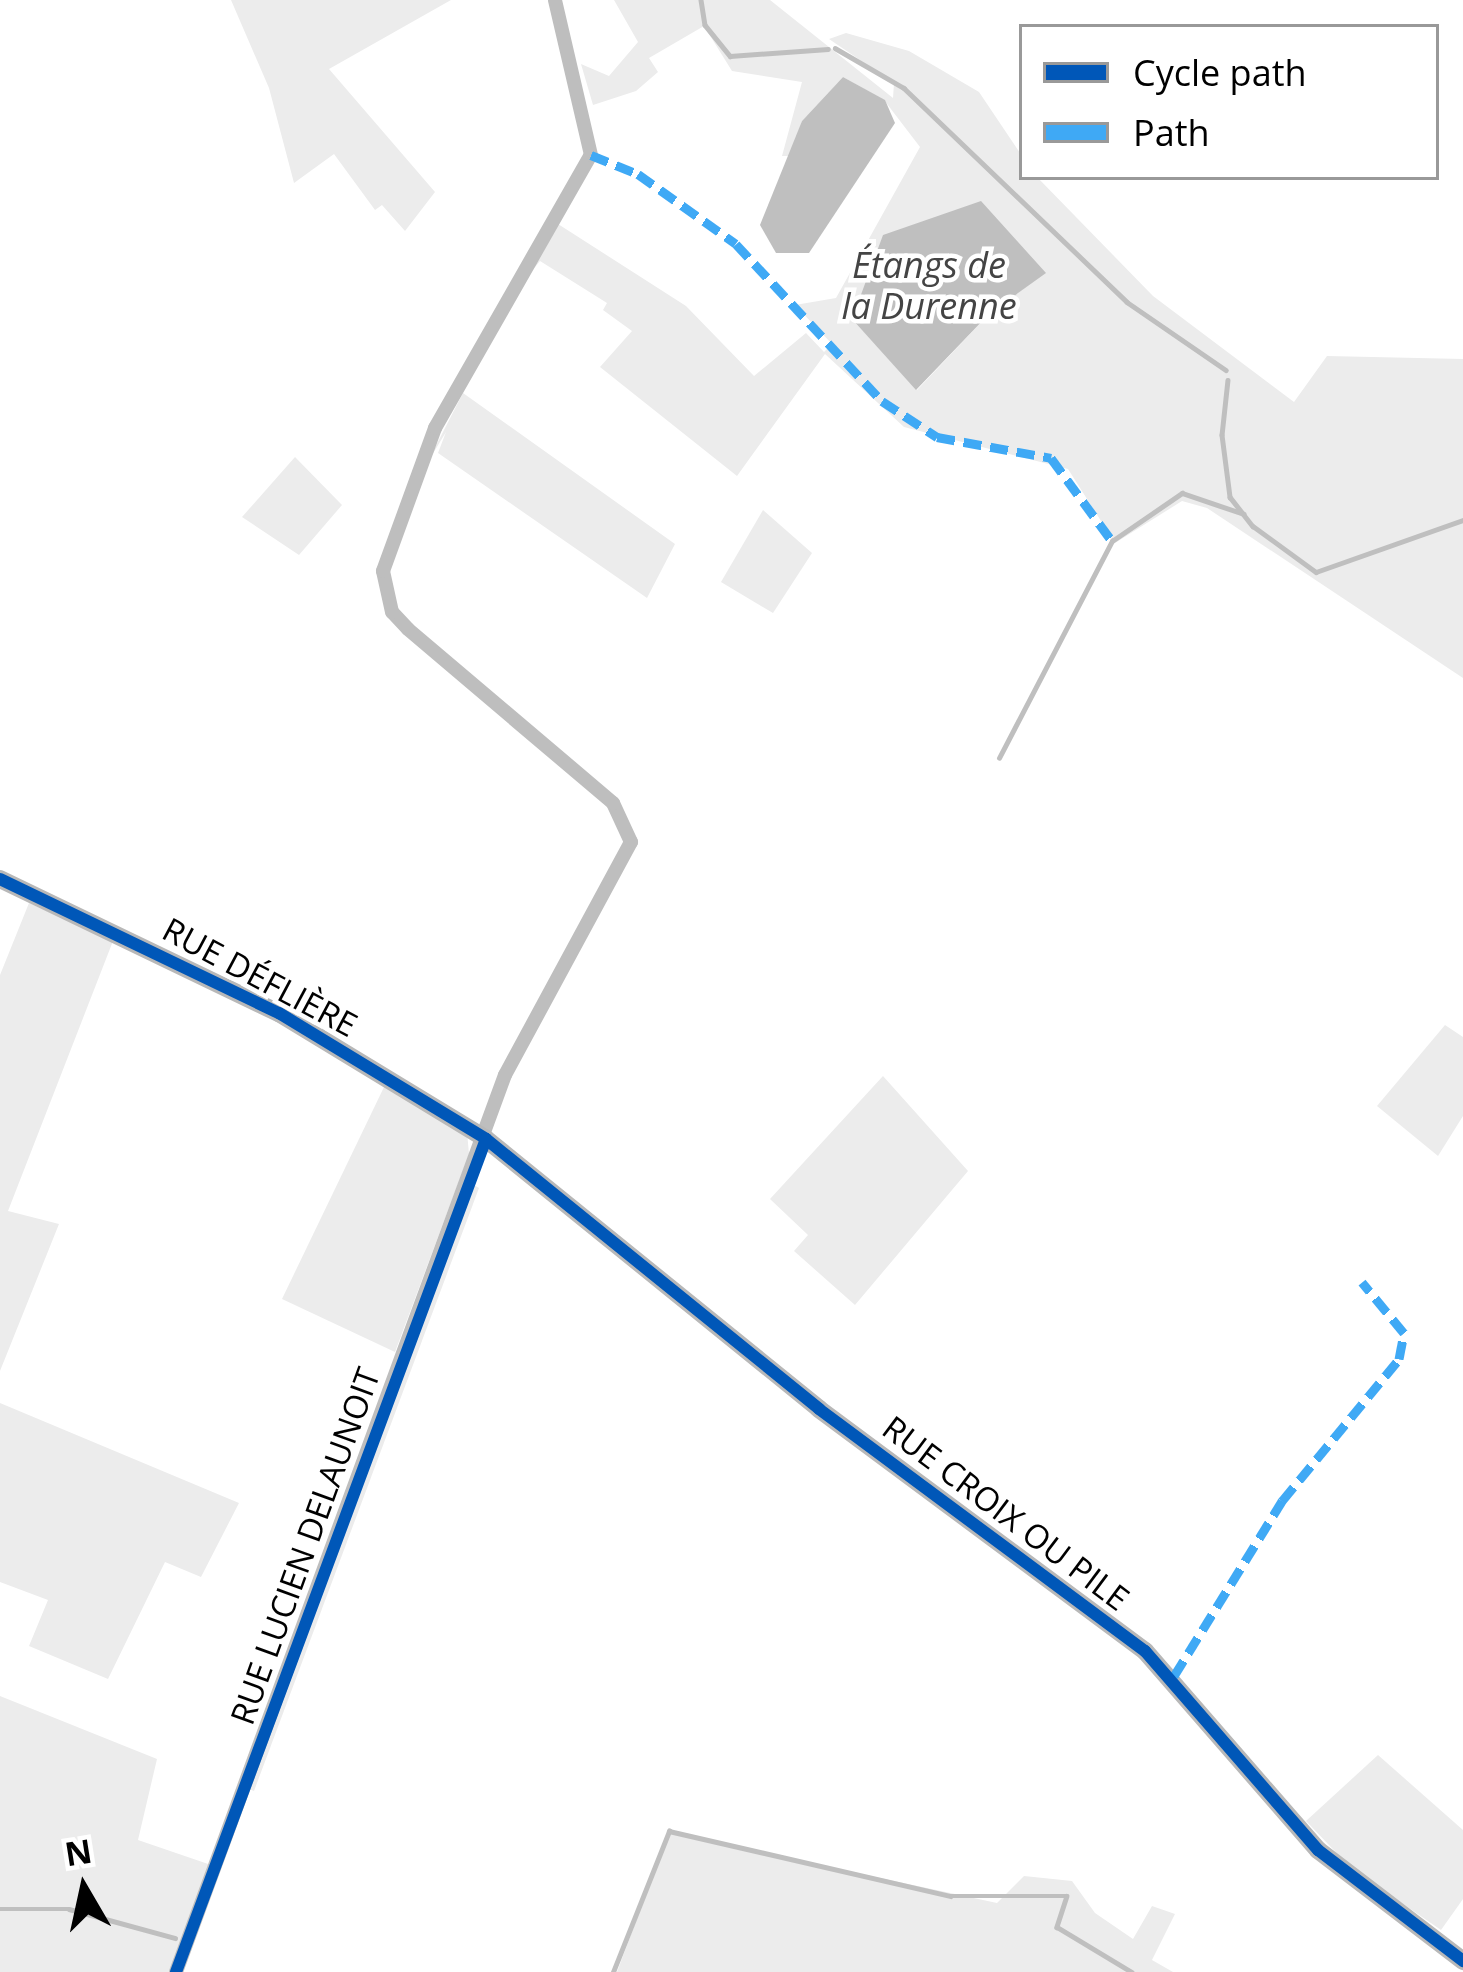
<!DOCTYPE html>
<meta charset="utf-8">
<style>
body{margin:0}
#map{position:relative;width:1463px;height:1972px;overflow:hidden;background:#fff;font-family:"Open Sans",sans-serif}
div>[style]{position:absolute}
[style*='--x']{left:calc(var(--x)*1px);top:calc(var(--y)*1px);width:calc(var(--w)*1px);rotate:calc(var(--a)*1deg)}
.green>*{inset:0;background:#ececec}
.water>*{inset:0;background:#bfbfbf}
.stream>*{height:4.5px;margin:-2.25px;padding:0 2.25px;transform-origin:2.25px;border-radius:2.25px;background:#bfbfbf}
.street>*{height:14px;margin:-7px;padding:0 7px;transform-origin:7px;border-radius:7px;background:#bebebe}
.secondary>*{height:18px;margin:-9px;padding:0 9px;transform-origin:9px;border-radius:9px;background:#b8b8b8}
.quiet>*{height:9px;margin-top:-4.5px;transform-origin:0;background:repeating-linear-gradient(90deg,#3fa9f5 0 18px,transparent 0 27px)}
.cycleway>*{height:12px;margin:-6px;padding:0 6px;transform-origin:6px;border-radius:6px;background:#0057b8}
span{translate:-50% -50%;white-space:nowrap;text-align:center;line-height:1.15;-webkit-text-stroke:9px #fff;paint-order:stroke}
.street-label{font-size:33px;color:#000}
.water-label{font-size:36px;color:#444;font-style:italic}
.legend{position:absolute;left:1019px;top:24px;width:420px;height:156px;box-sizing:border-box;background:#fff;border:3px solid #999;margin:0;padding:15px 21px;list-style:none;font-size:36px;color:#000}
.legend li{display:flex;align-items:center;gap:24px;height:60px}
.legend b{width:60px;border:3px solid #999}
.north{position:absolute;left:24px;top:1828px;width:120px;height:120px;-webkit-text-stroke:9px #fff;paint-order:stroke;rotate:351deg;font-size:33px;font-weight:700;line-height:48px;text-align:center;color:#000}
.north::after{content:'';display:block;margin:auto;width:42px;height:54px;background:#000;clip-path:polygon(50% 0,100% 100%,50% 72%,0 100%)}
</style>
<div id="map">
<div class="green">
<div style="clip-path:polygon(231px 0,451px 0,329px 69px,435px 192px,405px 231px,382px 205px,375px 210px,334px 154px,294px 183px,269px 88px)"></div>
<div style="clip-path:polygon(evenodd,614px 0,770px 0,893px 98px,894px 83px,829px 39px,846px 33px,909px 51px,979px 92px,1022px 156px,1022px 177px,1037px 177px,1153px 296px,1294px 402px,1327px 356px,1463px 359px,1463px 678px,1207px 508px,1182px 501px,1115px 543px,1068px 469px,904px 427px,825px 354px,737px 476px,600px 367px,632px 331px,603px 310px,607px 303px,540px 261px,523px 282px,558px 224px,686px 306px,754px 376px,806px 333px,824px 352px,832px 344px,795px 305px,836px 298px,920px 147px,884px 100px,843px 77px,802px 121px,793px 156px,782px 156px,802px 82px,732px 71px,704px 26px,649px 58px,658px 72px,636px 91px,593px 105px,581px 64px,609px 76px,638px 42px,614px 0,1045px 273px,989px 314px,917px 390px,852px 319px,1045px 273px)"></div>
<div style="clip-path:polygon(463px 393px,675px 544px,647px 598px,438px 453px,446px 432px,426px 465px)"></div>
<div style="clip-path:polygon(295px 457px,342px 505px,299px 555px,242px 517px)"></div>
<div style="clip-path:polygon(763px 510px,812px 553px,773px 613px,721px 582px)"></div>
<div style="clip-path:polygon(29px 903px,113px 941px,8px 1211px,59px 1224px,0 1371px,0 975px)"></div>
<div style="clip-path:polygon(1445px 1025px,1463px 1037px,1463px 1116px,1438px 1156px,1377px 1106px)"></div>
<div style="clip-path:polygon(883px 1076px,968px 1171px,855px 1305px,794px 1251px,808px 1235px,770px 1199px)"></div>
<div style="clip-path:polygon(385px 1085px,467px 1132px,469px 1154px,395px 1352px,282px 1299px)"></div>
<div style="clip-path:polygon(474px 1185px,479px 1188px,254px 1791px,249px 1789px)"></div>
<div style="clip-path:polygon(0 1403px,239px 1503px,201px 1577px,165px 1562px,108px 1679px,29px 1646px,48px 1600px,0 1582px)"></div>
<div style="clip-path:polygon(0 1696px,157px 1759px,138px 1840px,214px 1866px,176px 1972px,0 1972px)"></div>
<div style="clip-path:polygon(1378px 1755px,1463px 1830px,1463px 1899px,1441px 1930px,1351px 1868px,1306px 1821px)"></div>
<div style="clip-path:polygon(669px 1833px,997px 1903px,1024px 1876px,1072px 1881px,1095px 1913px,1133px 1939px,1152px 1906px,1175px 1914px,1152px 1960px,1173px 1972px,617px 1972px)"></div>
</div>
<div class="water">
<div style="clip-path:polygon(843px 77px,885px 100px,895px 123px,809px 253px,776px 253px,760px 225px,802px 121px)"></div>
<div style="clip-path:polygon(981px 201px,1046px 273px,989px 314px,916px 390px,852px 319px,883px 235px)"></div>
</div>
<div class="stream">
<div style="--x:701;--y:0;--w:25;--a:81"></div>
<div style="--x:705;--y:25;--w:40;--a:51"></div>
<div style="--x:730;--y:56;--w:98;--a:-4.1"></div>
<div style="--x:835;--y:48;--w:80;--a:30.1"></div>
<div style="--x:904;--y:88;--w:309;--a:43.8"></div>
<div style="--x:1127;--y:302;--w:120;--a:34.5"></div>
<div style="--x:1228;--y:380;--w:55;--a:96.2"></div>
<div style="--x:1222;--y:435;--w:63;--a:82.6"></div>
<div style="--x:1230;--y:497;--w:37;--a:52"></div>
<div style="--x:1253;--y:526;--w:78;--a:36.1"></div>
<div style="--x:1316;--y:572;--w:156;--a:-19.5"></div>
<div style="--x:999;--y:758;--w:245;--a:-62.5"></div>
<div style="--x:1112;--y:541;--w:85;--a:-34.4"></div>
<div style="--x:1182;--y:493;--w:65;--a:18.7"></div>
<div style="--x:0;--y:1909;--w:69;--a:0"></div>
<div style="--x:69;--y:1909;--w:110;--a:15.3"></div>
<div style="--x:613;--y:1972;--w:152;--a:-68.3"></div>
<div style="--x:669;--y:1831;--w:289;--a:13"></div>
<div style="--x:951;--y:1896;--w:116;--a:0"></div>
<div style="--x:1067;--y:1896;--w:33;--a:108"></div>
<div style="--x:1057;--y:1927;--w:87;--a:31"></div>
</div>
<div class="street">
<div style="--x:176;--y:1972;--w:955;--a:-69.86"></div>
<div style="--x:505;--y:1075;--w:265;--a:-61.6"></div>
<div style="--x:631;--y:842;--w:43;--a:-114.8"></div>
<div style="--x:613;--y:803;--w:269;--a:-139.7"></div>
<div style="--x:408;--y:629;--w:23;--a:-133"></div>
<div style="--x:392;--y:612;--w:42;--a:-102.4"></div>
<div style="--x:383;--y:571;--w:152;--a:-70"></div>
<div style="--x:435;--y:428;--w:314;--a:-60.3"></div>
<div style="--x:591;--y:155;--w:159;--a:-103.1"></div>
</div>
<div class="secondary">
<div style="--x:0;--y:879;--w:310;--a:25.7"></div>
<div style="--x:279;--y:1013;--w:242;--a:31.3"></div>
<div style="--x:486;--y:1139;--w:429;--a:39"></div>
<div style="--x:819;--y:1409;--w:406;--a:36.6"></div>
<div style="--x:1145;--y:1651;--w:264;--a:49"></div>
<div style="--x:1318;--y:1850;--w:183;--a:37.4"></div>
</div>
<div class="quiet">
<div style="--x:591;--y:155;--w:51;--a:22"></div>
<div style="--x:638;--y:174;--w:120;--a:35.5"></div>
<div style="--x:736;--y:244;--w:214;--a:47.1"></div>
<div style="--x:882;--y:401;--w:66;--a:33.2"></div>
<div style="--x:937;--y:437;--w:116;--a:10.4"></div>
<div style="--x:1051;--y:458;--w:103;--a:53.7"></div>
<div style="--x:1174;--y:1676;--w:206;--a:-58.3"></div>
<div style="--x:1282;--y:1501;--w:184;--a:-50.5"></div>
<div style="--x:1399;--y:1359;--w:26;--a:-79"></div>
<div style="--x:1404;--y:1333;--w:66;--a:-129.5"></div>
</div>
<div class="cycleway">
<div style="--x:0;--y:879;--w:310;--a:25.7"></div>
<div style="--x:279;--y:1013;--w:242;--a:31.3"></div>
<div style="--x:486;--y:1139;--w:429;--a:39"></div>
<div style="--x:819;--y:1409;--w:406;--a:36.6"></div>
<div style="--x:1145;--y:1651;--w:264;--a:49"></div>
<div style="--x:1318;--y:1850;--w:183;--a:37.4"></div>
<div style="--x:176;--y:1972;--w:889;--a:-69.59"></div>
</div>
<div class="street-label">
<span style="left:260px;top:977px;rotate:28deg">RUE DÉFLIÈRE</span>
<span style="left:1006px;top:1513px;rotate:37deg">RUE CROIX OU PILE</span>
<span style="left:305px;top:1546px;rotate:-70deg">RUE LUCIEN DELAUNOIT</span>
</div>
<div class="water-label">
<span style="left:929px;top:285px">Étangs de<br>la Durenne</span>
</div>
<ul class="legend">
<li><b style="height:15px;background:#0057b8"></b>Cycle path</li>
<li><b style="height:15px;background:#3fa9f5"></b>Path</li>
</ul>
<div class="north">N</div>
</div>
